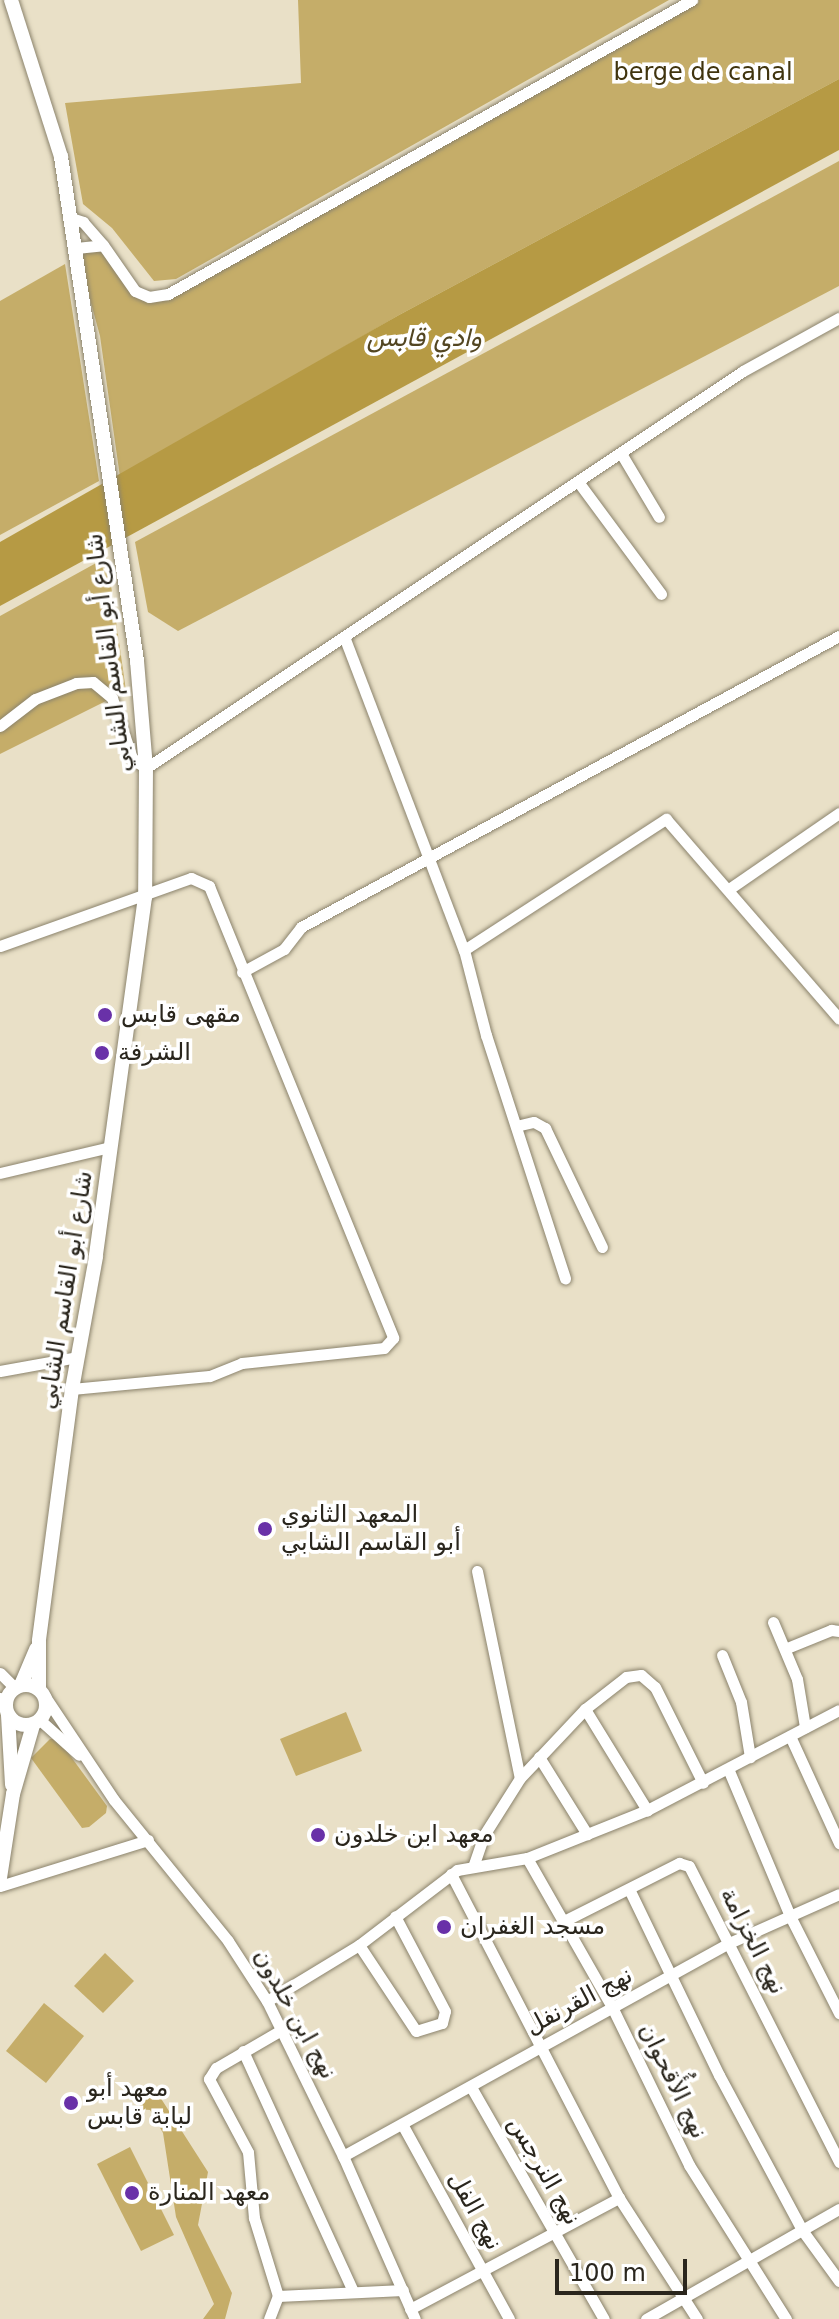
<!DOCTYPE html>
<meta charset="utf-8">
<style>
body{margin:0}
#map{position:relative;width:839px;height:2319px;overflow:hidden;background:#e9e0c7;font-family:"DejaVu Sans",Vazirmatn,sans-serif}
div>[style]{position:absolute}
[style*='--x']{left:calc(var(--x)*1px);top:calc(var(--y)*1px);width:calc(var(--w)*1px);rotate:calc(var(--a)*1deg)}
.green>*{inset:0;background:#c5ad69}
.water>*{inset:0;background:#b69a44}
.roads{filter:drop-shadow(0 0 2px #8b836c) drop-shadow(0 0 2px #8b836c)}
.minor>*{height:11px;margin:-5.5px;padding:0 5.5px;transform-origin:5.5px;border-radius:5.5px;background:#fff}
.major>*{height:14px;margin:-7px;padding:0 7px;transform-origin:7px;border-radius:7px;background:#fff}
.major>.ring{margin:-7px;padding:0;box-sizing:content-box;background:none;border:14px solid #fff;border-radius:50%}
.dots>*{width:22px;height:22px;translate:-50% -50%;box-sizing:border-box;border:4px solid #fff;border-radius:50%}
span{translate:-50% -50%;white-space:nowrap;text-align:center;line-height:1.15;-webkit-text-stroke:7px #fff;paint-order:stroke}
.park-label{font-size:24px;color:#40340e}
.street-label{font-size:24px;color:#2a261d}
.poi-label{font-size:24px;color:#2a261d}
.left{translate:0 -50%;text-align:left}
.water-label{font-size:26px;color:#534622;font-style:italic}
.scale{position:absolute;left:555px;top:2259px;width:132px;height:36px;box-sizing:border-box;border:4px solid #2a261d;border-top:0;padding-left:10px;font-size:24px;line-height:28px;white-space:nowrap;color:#2a261d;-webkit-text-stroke:6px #fff;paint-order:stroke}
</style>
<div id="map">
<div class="green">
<div style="clip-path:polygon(298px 0,669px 0,176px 279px,154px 281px,112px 228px,83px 204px,65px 103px,301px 83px)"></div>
<div style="clip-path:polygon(691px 0,839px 0,839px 79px,399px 315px,120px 477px,100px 336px,76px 248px,103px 245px,135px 291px,156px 298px)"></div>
<div style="clip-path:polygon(839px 161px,839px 286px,178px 631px,148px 612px,135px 542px)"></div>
<div style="clip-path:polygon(65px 264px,99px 481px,0 535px,0 301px)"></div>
<div style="clip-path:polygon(107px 557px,126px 691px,0 754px,0 616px)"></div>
<div style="clip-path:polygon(346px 1712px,362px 1751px,296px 1776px,280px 1739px)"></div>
<div style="clip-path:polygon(50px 1739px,58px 1739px,107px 1806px,106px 1813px,89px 1827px,82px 1828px,31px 1758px)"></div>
<div style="clip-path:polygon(105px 1953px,134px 1981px,103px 2013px,74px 1986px)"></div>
<div style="clip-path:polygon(44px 2003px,84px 2036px,46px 2083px,6px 2051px)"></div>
<div style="clip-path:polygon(153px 2086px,208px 2172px,198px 2225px,232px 2293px,225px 2319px,203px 2319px,214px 2304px,176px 2217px,163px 2133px,150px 2110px,137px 2109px)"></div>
<div style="clip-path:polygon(130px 2147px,174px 2235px,141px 2251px,97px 2164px)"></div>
</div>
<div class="water">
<div style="clip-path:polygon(839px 79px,839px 150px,0 606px,0 542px,399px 315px)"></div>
</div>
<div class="roads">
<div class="minor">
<div style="--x:71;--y:218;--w:13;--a:18"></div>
<div style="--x:83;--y:222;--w:30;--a:49"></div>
<div style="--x:103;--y:245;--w:56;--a:55.2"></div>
<div style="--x:135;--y:291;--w:15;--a:23"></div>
<div style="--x:149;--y:297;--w:19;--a:-9"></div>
<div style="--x:168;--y:294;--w:601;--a:-29.3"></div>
<div style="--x:76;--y:248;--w:27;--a:-6"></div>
<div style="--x:622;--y:455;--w:72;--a:59.2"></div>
<div style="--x:579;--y:483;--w:138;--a:53.5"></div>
<div style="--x:345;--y:639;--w:333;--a:69.1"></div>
<div style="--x:464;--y:950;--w:88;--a:75.5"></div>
<div style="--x:486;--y:1035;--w:256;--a:72"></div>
<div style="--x:0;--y:726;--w:44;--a:-37.6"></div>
<div style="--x:35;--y:699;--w:44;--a:-21.3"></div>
<div style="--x:76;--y:683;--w:17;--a:-3"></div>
<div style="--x:93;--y:682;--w:25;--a:40"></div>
<div style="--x:112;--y:698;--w:63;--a:71.6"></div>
<div style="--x:132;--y:758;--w:17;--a:36"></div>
<div style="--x:146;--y:768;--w:717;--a:-33.62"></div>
<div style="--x:743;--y:371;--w:110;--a:-28.9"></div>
<div style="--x:729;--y:889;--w:134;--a:-34.6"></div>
<div style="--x:0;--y:946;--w:203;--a:-19.6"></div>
<div style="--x:191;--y:878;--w:20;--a:24"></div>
<div style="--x:209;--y:886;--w:488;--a:67.8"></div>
<div style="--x:393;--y:1338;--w:13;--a:132"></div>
<div style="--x:384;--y:1348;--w:143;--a:174"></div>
<div style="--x:242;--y:1363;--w:35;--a:158"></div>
<div style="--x:209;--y:1376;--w:138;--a:174.6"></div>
<div style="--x:464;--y:950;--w:241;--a:-33"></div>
<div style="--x:666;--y:819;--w:264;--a:49.1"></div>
<div style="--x:242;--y:972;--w:48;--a:-28.7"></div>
<div style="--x:284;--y:949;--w:28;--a:-52"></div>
<div style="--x:301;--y:927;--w:612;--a:-28.41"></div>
<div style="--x:516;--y:1126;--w:18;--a:-13"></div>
<div style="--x:534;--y:1122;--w:13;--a:29"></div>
<div style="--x:545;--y:1128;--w:132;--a:64.4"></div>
<div style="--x:0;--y:1173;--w:113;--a:-13.3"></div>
<div style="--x:0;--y:1371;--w:78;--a:-10.3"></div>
<div style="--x:477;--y:1571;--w:211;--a:78.3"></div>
<div style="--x:773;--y:1622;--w:62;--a:67.2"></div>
<div style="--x:797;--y:1679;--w:49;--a:80.5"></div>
<div style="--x:787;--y:1648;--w:48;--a:-22.2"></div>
<div style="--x:831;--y:1630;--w:8;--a:7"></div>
<div style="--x:722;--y:1655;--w:51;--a:68"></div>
<div style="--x:741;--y:1702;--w:56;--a:80.7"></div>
<div style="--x:0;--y:1673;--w:21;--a:45"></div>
<div style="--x:44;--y:1695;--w:126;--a:56.3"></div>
<div style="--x:114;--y:1800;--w:181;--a:51"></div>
<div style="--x:228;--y:1941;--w:72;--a:57"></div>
<div style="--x:267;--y:2001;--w:173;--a:63.9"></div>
<div style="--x:343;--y:2156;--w:178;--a:66.2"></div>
<div style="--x:0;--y:1698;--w:8;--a:40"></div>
<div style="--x:585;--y:1709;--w:119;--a:58.5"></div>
<div style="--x:40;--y:1720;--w:52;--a:41.9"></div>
<div style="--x:790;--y:1736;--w:118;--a:65.4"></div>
<div style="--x:539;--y:1757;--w:91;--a:58.1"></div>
<div style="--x:729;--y:1771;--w:157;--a:67.2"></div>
<div style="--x:790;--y:1916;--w:109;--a:63.2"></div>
<div style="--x:527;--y:1858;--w:174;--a:60.3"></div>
<div style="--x:613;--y:2009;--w:174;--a:64"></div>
<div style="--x:689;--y:2165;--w:182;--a:57.8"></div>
<div style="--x:474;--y:1864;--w:31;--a:-71"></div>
<div style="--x:484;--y:1835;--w:67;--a:-57.7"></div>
<div style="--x:520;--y:1778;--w:95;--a:-46.7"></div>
<div style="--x:585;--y:1709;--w:52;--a:-38"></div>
<div style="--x:626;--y:1677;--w:15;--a:-8"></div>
<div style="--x:641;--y:1675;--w:18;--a:41"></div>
<div style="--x:655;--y:1687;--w:107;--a:63.4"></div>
<div style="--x:451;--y:1874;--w:365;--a:62.6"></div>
<div style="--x:619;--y:2198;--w:144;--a:57.2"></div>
<div style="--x:0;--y:1886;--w:155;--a:-17.3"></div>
<div style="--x:629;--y:1889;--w:207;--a:64.2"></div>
<div style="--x:719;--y:2075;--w:176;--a:61.8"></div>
<div style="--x:802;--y:2230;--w:63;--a:54"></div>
<div style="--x:564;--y:1921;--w:129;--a:-26.8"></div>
<div style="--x:679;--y:1863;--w:10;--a:17"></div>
<div style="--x:689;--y:1866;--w:332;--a:63.1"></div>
<div style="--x:359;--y:1945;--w:103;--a:56.5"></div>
<div style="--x:416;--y:2031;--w:27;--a:-17"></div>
<div style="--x:442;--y:2023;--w:12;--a:-76"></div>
<div style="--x:445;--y:2011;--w:107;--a:-117.8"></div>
<div style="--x:267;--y:2001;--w:108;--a:-31.3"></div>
<div style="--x:359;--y:1945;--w:123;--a:-37.4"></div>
<div style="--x:457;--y:1870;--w:71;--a:-9.7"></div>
<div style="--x:527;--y:1858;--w:129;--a:-21.8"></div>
<div style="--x:647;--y:1810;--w:216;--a:-27.5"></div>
<div style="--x:243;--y:2051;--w:264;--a:65.4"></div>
<div style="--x:471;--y:2087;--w:267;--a:60.2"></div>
<div style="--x:402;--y:2124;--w:222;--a:61.2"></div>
<div style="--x:343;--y:2156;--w:441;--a:-28.9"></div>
<div style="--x:729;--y:1943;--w:120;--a:-24"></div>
<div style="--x:278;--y:2296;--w:125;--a:-2.7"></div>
<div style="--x:410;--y:2309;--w:237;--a:-28"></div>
<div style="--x:269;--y:2319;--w:25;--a:-69"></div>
<div style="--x:278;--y:2296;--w:82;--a:-107.1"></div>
<div style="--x:254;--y:2218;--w:66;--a:-95.2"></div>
<div style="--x:248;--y:2152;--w:83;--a:-118.1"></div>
<div style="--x:209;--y:2079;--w:13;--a:-58"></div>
<div style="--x:216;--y:2068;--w:78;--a:-30.2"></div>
<div style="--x:646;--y:2319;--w:222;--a:-29.7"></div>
</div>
<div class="major">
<div style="--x:11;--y:0;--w:165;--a:72.3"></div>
<div style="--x:61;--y:157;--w:510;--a:81.42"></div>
<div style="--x:137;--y:661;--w:107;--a:85.2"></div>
<div style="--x:146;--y:768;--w:129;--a:90.4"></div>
<div style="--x:145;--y:897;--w:363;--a:97.8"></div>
<div style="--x:96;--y:1257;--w:134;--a:100.3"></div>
<div style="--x:72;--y:1389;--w:254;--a:97.5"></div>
<div style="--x:39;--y:1641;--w:48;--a:90"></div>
<div class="ring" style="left:6px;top:1685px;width:26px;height:26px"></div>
<div style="--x:21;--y:1685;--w:39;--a:-67"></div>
<div style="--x:8;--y:1715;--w:70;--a:86.7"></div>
<div style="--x:0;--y:1878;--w:85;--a:-81.2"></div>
<div style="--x:13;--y:1794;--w:72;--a:-73.8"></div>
</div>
</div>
<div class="dots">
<div style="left:105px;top:1015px;background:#6931a8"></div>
<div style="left:102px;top:1053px;background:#6931a8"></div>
<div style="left:265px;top:1529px;background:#6931a8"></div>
<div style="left:318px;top:1835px;background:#6931a8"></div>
<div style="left:444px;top:1927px;background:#6931a8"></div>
<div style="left:71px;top:2103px;background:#6931a8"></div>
<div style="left:132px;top:2193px;background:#6931a8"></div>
</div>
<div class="park-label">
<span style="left:703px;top:73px">berge de canal</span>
</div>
<div class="street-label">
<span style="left:109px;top:653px;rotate:-97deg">شارع أبو القاسم الشابي</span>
<span style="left:66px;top:1290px;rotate:-81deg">شارع أبو القاسم الشابي</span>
<span style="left:753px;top:1941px;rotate:63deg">نهج الخزامة</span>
<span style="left:579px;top:2001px;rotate:-28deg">نهج القرنفل</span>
<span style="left:295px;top:2014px;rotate:61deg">نهج ابن خلدون</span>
<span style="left:673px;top:2081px;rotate:64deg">نهج الأُقحوان</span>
<span style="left:544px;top:2171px;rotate:60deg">نهج النرجس</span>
<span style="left:475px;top:2211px;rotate:61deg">نهج الفل</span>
</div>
<div class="poi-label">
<span class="left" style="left:121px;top:1015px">مقهى قابس</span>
<span class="left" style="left:118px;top:1053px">الشرفة</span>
<span class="left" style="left:281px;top:1529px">المعهد الثانوي<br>أبو القاسم الشابي</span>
<span class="left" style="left:334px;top:1835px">معهد ابن خلدون</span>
<span class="left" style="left:460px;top:1927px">مسجد الغفران</span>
<span class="left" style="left:87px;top:2103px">معهد أبو<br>لبابة قابس</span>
<span class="left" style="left:148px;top:2193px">معهد المنارة</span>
</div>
<div class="water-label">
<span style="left:424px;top:338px">وادي قابس</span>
</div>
<div class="scale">100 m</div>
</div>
